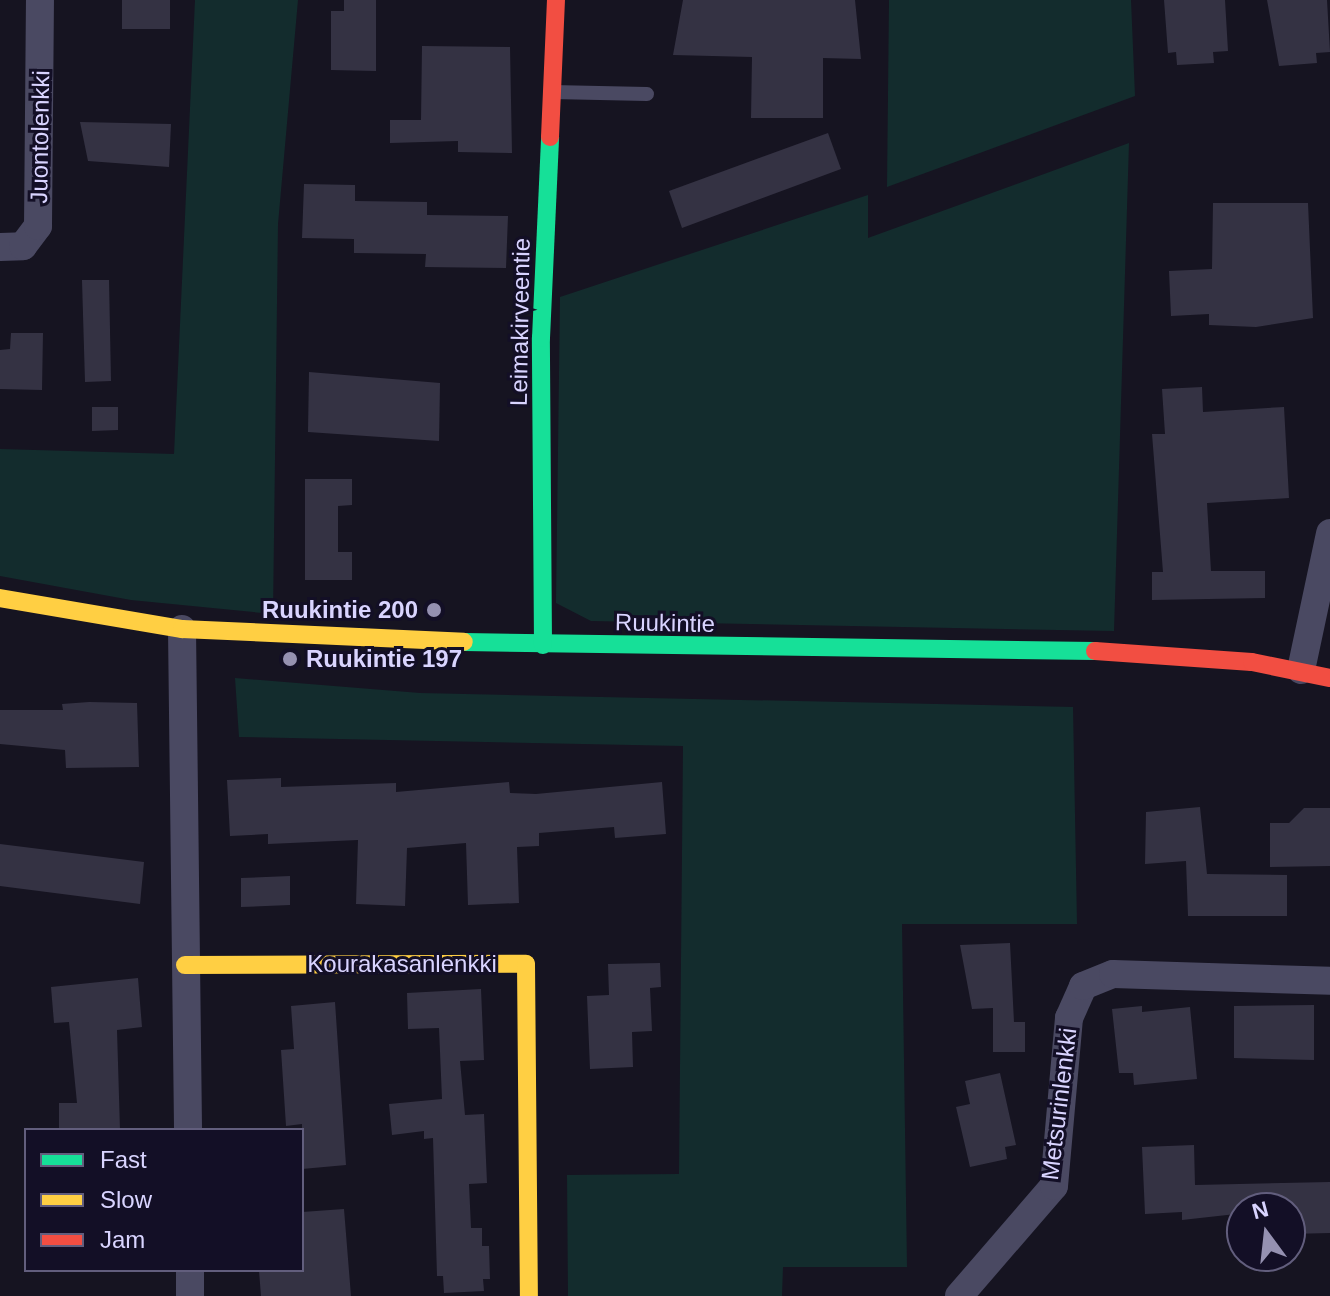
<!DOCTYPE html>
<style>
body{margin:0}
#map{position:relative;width:1330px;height:1296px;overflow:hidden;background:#161421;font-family:Helvetica,sans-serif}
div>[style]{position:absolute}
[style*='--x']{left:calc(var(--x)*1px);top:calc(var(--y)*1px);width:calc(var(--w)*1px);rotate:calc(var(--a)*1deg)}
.green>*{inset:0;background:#132c2d}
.building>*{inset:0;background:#343243}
.lane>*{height:14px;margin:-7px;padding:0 7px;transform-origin:7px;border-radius:7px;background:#4a4962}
.street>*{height:28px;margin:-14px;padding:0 14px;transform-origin:14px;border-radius:14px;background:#4a4962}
.fast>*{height:18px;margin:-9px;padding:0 9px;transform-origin:9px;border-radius:9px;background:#16e098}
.slow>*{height:18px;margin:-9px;padding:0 9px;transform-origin:9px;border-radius:9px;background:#ffcf43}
.jam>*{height:18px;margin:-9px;padding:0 9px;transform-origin:9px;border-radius:9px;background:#f24e42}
.dots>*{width:22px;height:22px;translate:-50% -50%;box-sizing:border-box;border:4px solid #130f26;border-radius:50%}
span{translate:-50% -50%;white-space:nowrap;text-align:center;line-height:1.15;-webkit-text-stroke:6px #130f26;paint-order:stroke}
.street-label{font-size:24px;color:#d9d4ff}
.poi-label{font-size:24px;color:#d9d4ff;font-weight:700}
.right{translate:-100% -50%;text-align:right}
.left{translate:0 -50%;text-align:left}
.legend{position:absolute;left:24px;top:1128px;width:280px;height:144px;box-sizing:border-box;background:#130f26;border:2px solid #625e7d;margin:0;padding:10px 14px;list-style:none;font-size:24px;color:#d9d4ff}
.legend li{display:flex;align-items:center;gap:16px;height:40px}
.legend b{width:40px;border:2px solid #625e7d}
.north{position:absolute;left:1226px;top:1192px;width:80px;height:80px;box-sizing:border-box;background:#130f26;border:2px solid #625e7d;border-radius:50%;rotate:345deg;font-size:22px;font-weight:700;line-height:32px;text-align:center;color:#d9d4ff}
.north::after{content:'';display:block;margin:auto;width:28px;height:36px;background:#9591b1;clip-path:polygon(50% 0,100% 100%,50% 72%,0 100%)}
</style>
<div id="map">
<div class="green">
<div style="clip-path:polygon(195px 0,298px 0,278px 224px,273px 614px,131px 600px,0 576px,0 449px,174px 454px)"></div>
<div style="clip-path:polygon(889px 0,1131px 0,1135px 96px,887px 187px)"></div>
<div style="clip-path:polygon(1129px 143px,1114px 631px,591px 621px,556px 603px,560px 297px,868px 195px,868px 238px)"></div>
<div style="clip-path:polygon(235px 678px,420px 693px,1073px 707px,1077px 924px,902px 924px,907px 1267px,783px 1267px,782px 1296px,568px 1296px,567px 1175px,679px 1174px,683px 746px,239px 737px)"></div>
</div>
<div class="building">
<div style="clip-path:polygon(122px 0,170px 0,170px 29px,122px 29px)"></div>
<div style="clip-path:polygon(344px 0,376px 0,376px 71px,331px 70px,331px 11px,344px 11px)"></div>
<div style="clip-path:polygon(683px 0,855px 0,861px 59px,823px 58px,823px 118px,751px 118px,752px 57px,673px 55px)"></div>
<div style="clip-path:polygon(1164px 0,1225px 0,1228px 51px,1213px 52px,1214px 63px,1177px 65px,1176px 52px,1168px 53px)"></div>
<div style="clip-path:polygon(1267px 0,1327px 0,1330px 52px,1316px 53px,1317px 63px,1279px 66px)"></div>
<div style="clip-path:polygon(422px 46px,510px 47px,512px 153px,458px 152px,458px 141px,390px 143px,390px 120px,421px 120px)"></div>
<div style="clip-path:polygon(80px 122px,171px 124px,169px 167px,88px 161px)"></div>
<div style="clip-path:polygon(828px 133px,841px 169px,682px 228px,669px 191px)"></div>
<div style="clip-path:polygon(304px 184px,355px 185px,355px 201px,427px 202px,427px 215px,508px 216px,506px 268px,425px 267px,426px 254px,354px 253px,354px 239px,302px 238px)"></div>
<div style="clip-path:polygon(1213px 203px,1308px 203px,1313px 318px,1256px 327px,1209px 325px,1209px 314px,1171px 316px,1169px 271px,1212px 269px)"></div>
<div style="clip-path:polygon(82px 280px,109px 280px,111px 381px,85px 382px)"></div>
<div style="clip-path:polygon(11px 333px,43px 333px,42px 390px,0 389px,0 350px,10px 349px)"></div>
<div style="clip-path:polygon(309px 372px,440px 383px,439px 441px,308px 432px)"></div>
<div style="clip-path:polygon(1202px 387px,1203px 412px,1284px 407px,1289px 498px,1207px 503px,1211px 571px,1265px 571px,1265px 598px,1152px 600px,1152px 572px,1163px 572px,1152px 434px,1165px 434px,1162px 389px)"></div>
<div style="clip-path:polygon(92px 407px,118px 407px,118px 430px,92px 431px)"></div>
<div style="clip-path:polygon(305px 479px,352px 479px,352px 505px,338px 506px,338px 552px,352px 552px,352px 580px,305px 580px)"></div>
<div style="clip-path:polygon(89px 702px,137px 703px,139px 767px,66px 768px,65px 750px,0 744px,0 710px,63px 710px,62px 704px)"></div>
<div style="clip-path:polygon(281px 778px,281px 787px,396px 783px,396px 792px,509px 782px,510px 793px,536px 794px,662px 782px,666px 834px,615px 838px,614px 827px,539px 833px,539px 846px,517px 847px,519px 903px,468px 905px,466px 843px,407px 848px,405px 906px,356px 904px,358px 840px,268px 844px,268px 834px,230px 836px,227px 780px)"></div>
<div style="clip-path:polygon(1200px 807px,1207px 874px,1287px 875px,1287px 916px,1188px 916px,1186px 861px,1145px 864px,1146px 812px)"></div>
<div style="clip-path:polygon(1304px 808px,1330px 808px,1330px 866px,1270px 867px,1270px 823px,1289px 823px)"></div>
<div style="clip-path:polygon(0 844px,144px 862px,140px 904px,0 886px)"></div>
<div style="clip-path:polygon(290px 876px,290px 905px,241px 907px,241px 878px)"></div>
<div style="clip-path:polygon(1010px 943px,1014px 1022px,1025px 1022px,1025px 1052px,993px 1052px,993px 1008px,972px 1009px,960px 945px)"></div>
<div style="clip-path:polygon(660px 963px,661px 987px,650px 988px,652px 1031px,632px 1032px,633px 1067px,590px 1069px,587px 996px,609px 995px,608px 964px)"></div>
<div style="clip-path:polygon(138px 978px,142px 1027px,117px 1030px,120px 1130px,59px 1130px,59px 1103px,77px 1103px,69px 1022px,54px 1023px,51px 987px)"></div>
<div style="clip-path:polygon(481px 989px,484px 1060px,460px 1061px,465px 1115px,484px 1114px,487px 1183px,469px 1184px,471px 1228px,482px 1228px,482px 1246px,489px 1246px,490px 1279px,483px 1279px,484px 1291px,444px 1293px,443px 1276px,437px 1276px,433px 1138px,424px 1139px,424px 1131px,392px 1135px,389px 1104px,442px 1099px,439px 1028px,408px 1029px,407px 993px)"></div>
<div style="clip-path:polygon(335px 1002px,346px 1165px,302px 1169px,302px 1124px,286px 1126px,281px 1050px,294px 1049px,291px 1006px)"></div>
<div style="clip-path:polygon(1314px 1005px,1314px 1060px,1234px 1058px,1234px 1006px)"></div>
<div style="clip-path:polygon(1142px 1006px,1142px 1012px,1190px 1007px,1197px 1079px,1134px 1085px,1133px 1073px,1119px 1073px,1112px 1009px)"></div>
<div style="clip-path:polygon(1000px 1073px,1016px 1145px,1005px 1147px,1007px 1159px,970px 1167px,956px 1107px,970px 1104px,965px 1081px)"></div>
<div style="clip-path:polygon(1194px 1145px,1195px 1185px,1330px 1182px,1330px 1233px,1290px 1234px,1290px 1208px,1182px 1220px,1182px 1212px,1145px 1214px,1142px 1147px)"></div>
<div style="clip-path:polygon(344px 1209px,351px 1296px,261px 1296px,259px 1271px,302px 1270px,302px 1212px)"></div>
</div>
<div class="lane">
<div style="--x:552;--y:92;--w:95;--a:1.2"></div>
</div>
<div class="street">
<div style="--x:0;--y:247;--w:23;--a:-2"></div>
<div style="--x:23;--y:246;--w:25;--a:-53"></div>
<div style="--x:38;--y:226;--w:226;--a:-89.5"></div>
<div style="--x:182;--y:629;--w:501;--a:89.31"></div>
<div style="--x:1301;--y:670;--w:140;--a:-78"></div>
<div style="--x:190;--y:1270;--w:26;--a:90"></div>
<div style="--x:959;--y:1296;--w:145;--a:-49.2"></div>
<div style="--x:1054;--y:1186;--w:169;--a:-84.9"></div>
<div style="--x:1069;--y:1018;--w:35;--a:-66"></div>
<div style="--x:1083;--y:986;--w:32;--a:-22"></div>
<div style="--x:1113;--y:974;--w:217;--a:1.8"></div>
</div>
<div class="fast">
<div style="--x:464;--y:642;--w:631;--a:0.82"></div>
<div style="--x:543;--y:645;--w:307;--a:-90.4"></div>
<div style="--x:541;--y:338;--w:201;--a:-87.4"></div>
</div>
<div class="slow">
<div style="--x:0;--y:598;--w:185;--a:9.7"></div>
<div style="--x:182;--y:629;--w:282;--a:2.6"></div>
<div style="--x:185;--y:965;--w:341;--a:-0.2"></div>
<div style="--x:526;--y:964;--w:332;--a:89.5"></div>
</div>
<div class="jam">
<div style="--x:550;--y:137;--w:137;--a:-87.5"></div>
<div style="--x:1095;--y:651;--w:157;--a:4"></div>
<div style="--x:1252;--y:662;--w:80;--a:11.6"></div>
</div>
<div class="dots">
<div style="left:434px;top:610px;background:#9591b1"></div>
<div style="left:290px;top:659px;background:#9591b1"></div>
</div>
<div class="street-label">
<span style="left:40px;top:137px;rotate:-89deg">Juontolenkki</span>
<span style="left:520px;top:322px;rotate:-89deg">Leimakirveentie</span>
<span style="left:665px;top:623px;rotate:1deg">Ruukintie</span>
<span style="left:402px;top:964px">Kourakasanlenkki</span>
<span style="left:1059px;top:1104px;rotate:-83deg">Metsurinlenkki</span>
</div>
<div class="poi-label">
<span class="right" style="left:418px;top:610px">Ruukintie 200</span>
<span class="left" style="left:306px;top:659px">Ruukintie 197</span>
</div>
<ul class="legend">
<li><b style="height:10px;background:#16e098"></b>Fast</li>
<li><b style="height:10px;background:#ffcf43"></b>Slow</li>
<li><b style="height:10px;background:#f24e42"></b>Jam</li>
</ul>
<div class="north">N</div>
</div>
